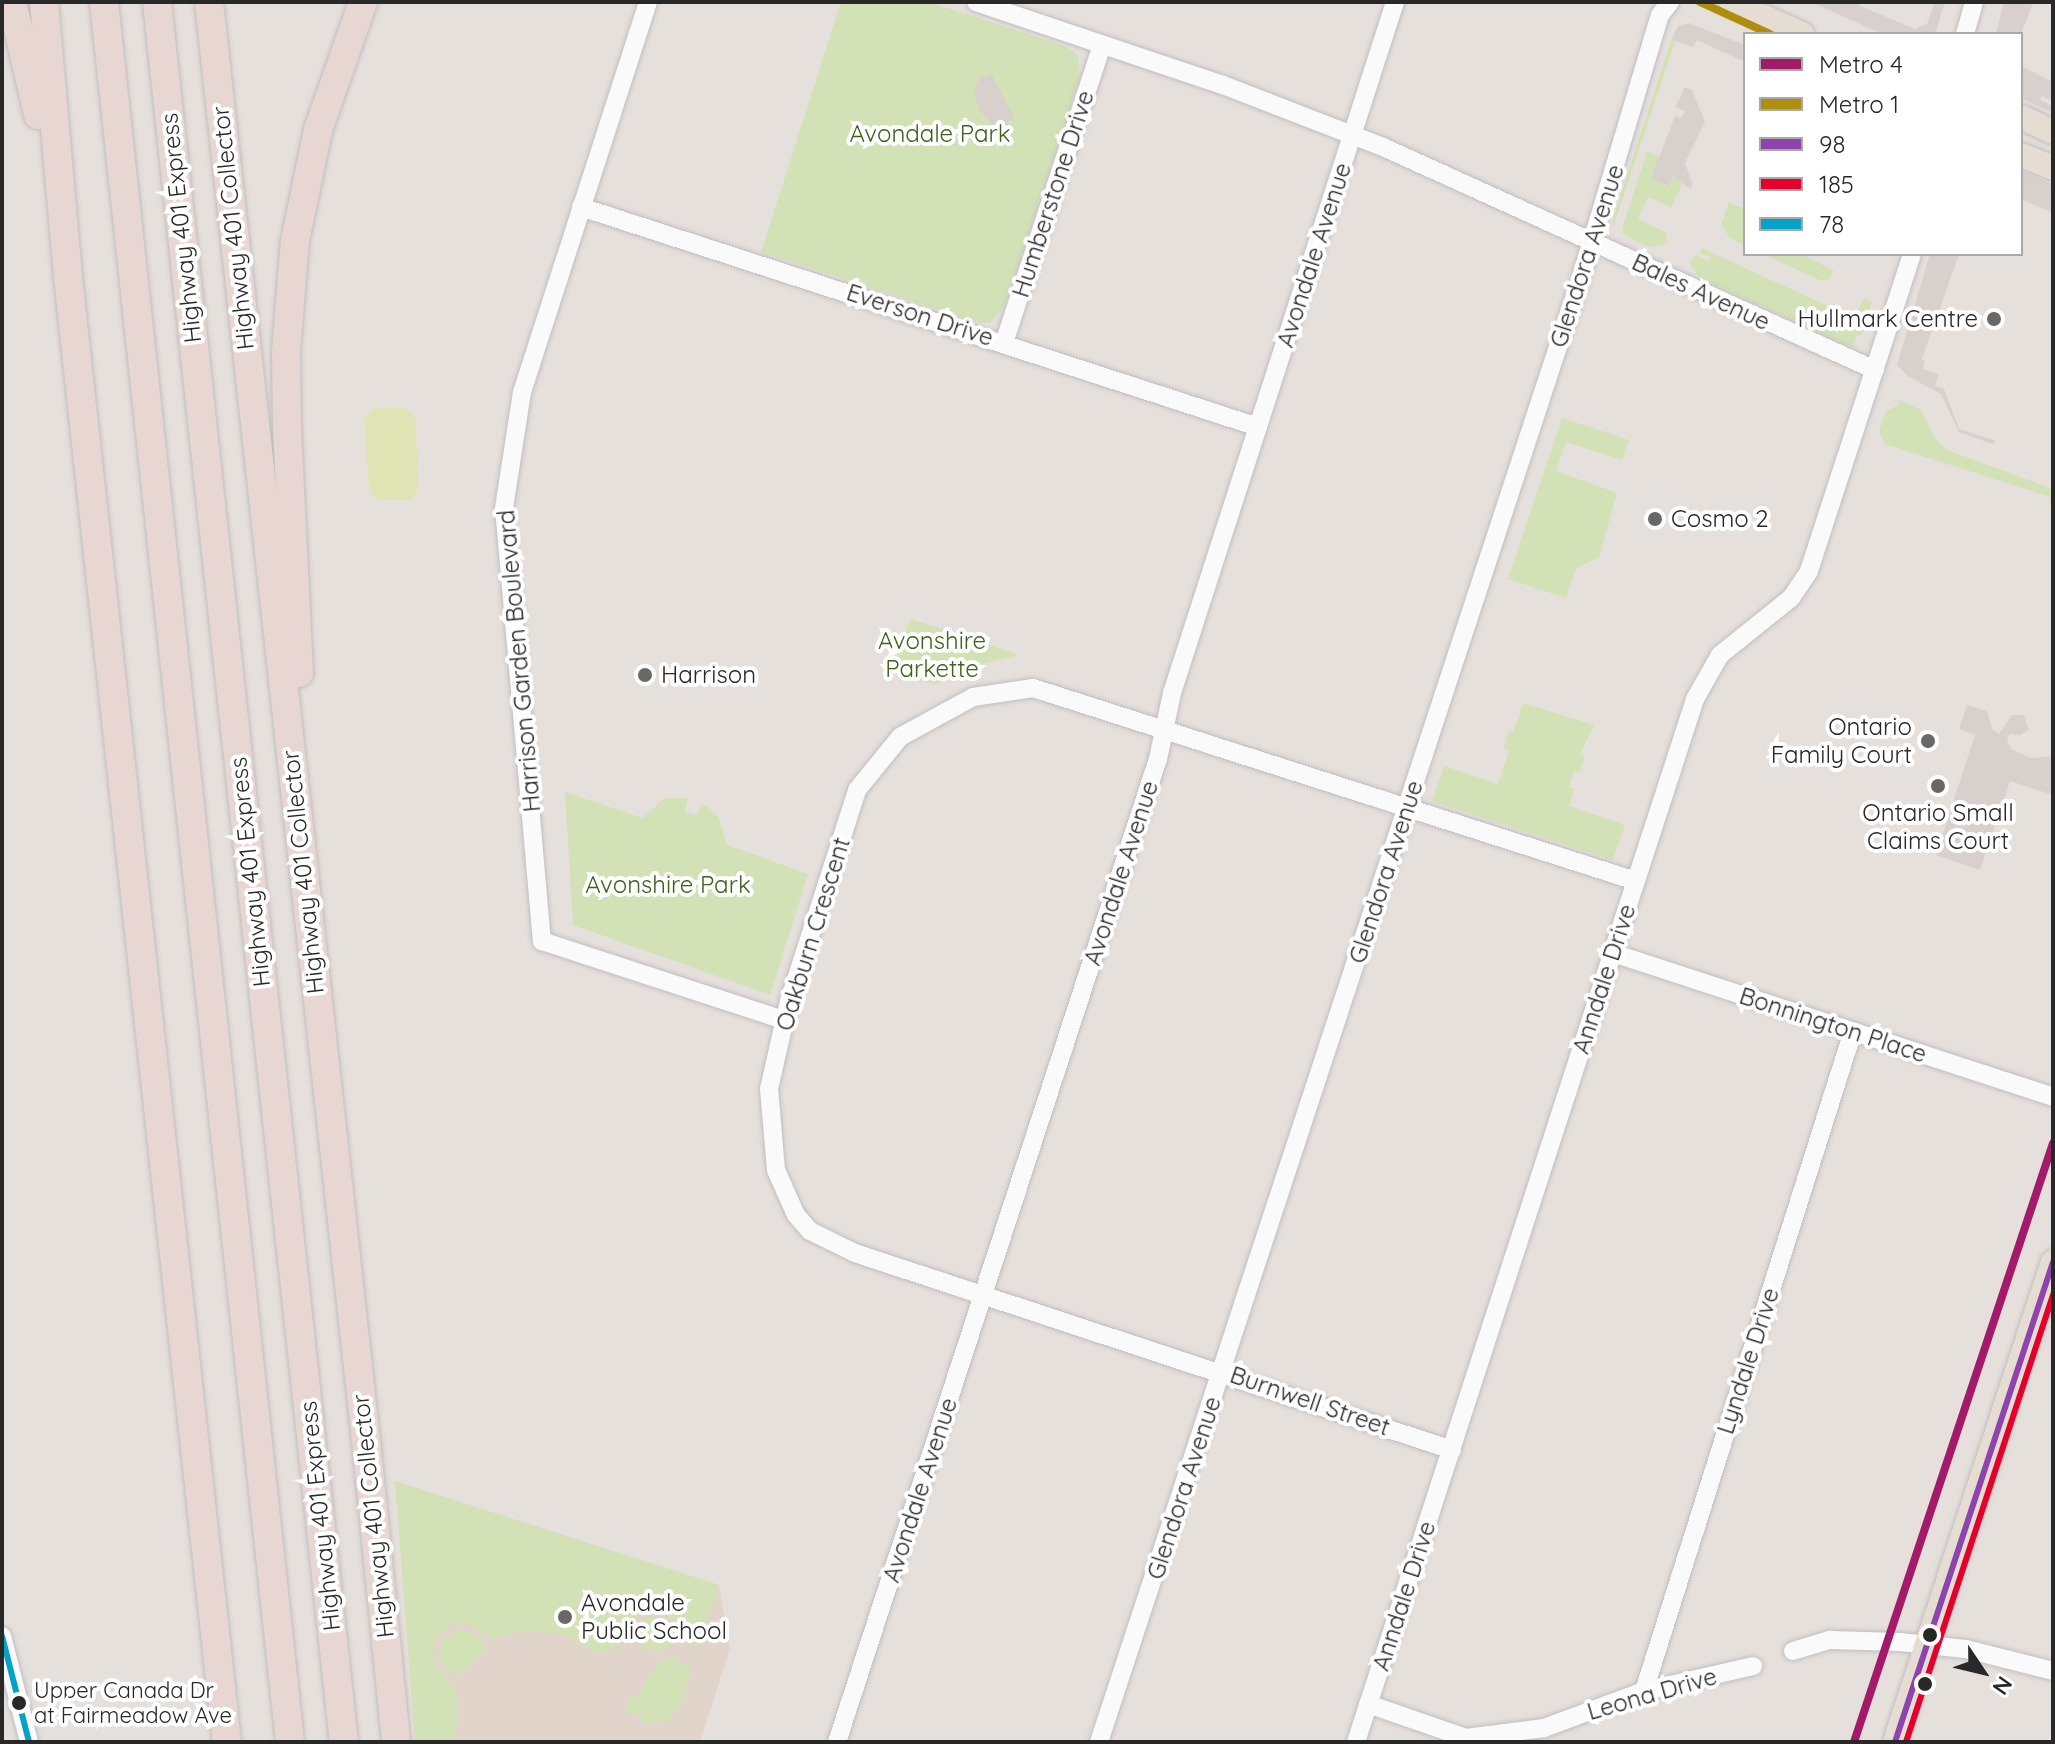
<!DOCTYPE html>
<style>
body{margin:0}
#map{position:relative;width:2055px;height:1744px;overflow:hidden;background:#e6e0dd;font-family:Quicksand,sans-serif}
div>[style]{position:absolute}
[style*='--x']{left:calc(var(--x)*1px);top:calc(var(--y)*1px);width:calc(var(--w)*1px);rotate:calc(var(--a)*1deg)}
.education>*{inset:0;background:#e1d4cb}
.green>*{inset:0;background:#d3e1b6}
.pitch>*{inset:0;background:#dfe4b4}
.plaza>*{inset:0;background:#d7d0cd}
.roads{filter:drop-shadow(0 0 2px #c0bfbf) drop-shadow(0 0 2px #c0bfbf)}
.minor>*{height:18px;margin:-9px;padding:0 9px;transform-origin:9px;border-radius:9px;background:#fbfafa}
.major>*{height:24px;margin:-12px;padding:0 12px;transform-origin:12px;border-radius:12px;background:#e5dcd2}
.highway>*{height:28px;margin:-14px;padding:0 14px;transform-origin:14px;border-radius:14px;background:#e8d6d2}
.bus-1>*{height:6px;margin:-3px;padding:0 3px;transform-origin:3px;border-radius:3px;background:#8e44ad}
.bus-2>*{height:6px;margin:-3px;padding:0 3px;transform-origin:3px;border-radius:3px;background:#e4002b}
.bus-3>*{height:6px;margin:-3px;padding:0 3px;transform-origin:3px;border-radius:3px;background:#02a3c6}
.metro-1>*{height:8px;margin:-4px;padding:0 4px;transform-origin:4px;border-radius:4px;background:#a21a68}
.metro-2>*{height:8px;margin:-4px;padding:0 4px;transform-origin:4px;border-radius:4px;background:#af8d0e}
.dots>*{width:22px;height:22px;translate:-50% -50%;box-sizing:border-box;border:4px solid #fff;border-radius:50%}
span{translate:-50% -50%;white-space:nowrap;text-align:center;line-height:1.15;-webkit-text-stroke:8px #fff;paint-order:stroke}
.bus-label{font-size:22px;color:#282828}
.left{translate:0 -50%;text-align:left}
.park-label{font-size:24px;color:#3c631a}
.street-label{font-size:24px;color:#282828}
.poi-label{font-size:24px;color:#282828}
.right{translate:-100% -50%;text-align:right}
.frame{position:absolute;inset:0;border:4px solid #282828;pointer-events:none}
.legend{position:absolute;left:1743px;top:32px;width:280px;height:224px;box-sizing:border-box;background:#fff;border:2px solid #a9a9a9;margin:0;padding:10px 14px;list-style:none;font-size:24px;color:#282828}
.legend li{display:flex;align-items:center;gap:16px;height:40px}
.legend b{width:40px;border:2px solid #a9a9a9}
.north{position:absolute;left:1943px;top:1632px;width:80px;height:80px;-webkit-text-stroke:6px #fff;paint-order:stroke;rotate:125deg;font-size:22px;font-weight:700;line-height:32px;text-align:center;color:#282828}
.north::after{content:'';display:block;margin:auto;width:28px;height:36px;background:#282828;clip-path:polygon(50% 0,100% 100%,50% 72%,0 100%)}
</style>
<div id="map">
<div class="education">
<div style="clip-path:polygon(395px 1481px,719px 1585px,730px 1649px,700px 1742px,417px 1742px)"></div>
</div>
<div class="green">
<div style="clip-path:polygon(841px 2px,929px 2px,1064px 46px,1078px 55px,1080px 76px,1004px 307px,990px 323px,977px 322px,761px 252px)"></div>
<div style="clip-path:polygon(1671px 40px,1675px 42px,1613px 228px,1613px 219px)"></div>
<div style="clip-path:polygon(1647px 151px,1660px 157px,1652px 178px,1673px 176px,1681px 180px,1682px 185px,1671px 207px,1648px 197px,1638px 219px,1665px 232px,1667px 239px,1663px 245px,1648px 247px,1624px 235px,1622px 229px)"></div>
<div style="clip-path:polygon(1729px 202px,1745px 209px,1745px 246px,1730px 238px,1721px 225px)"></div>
<div style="clip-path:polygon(1702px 248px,1854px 318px,1864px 298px,1872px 302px,1861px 336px,1857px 335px,1853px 346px,1847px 345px,1700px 278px,1690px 264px,1695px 255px,1709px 261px,1711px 257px,1700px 253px)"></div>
<div style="clip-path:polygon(1763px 254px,1801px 254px,1834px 271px,1830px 279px,1822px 281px)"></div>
<div style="clip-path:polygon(1900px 400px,1921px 410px,1934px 437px,1947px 450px,2053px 489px,2053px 503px,2049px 502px,2050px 497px,1885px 444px,1879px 431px,1886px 411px,1898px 405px)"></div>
<div style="clip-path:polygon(1562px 418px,1629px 440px,1622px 460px,1566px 442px,1556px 471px,1617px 493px,1599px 557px,1576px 569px,1566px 598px,1508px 579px)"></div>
<div style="clip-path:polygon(910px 619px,952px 632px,1019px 655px,970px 667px,935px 685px,893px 671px)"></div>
<div style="clip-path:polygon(1523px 703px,1594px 725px,1580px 754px,1585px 756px,1580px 772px,1574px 771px,1569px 787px,1574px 789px,1569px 806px,1625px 825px,1613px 860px,1432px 801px,1444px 766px,1498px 784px,1509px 751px,1504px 748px,1509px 731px,1514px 731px)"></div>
<div style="clip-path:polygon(565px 792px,643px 818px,664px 798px,688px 798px,685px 812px,697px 815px,702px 804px,707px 806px,719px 818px,727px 845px,808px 874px,770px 995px,573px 925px)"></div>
<div style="clip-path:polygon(395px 1481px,719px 1585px,699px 1647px,682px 1642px,670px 1619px,653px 1610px,637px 1616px,624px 1642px,606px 1652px,590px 1650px,568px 1637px,547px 1631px,521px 1631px,493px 1639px,468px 1624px,452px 1625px,436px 1637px,432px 1654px,438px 1669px,458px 1693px,458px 1725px,449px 1742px,415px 1742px)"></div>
<div style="clip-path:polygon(651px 1616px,668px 1626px,675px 1642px,666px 1650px,646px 1650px,633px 1637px,641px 1621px)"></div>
<div style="clip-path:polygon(461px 1629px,480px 1636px,486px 1650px,460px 1675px,446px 1670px,438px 1653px,444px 1637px)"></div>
<div style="clip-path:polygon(662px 1660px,675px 1660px,692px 1669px,679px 1710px,673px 1711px,670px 1721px,642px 1724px,641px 1714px,628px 1714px,627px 1700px,641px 1692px,646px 1679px)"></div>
</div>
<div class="pitch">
<div style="clip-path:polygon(374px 408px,406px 408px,416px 420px,418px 490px,411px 500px,377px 500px,369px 490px,364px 418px)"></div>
</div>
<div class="plaza">
<div style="clip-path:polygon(1811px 2px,1859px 2px,1860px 6px,1915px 29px,1927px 24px,1935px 2px,1945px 2px,1935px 34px,1882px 34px)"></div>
<div style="clip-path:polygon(2004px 2px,2033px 3px,2021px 34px,1996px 34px)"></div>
<div style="clip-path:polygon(1689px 23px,1745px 45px,1745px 62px,1697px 40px,1693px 47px,1671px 40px,1678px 26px)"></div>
<div style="clip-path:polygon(2021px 66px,2053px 82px,2053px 101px,2042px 96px,2040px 100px,2053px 106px,2053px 113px,2021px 98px)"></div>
<div style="clip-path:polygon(981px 74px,986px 78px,992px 74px,1003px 96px,1015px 119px,1007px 121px,1008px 126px,994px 125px,979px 110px,974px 90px)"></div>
<div style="clip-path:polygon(1685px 87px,1692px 90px,1705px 122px,1685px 163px,1693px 185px,1690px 189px,1673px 176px,1669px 186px,1651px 178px,1675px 116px,1681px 118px,1685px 111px,1675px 107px)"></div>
<div style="clip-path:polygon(2021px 171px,2053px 185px,2053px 213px,2021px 199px)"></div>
<div style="clip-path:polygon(1930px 254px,1959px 254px,1922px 359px,1925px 361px,1923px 369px,1939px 374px,1935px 386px,1944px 389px,1959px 429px,1996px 441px,1992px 444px,1959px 432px,1941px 394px,1908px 376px,1897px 365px)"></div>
<div style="clip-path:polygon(1967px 705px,1987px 711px,1992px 729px,1999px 734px,2012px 715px,2024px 715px,2029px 730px,2020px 735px,2010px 734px,2007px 741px,2011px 749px,2031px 758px,2053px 756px,2053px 795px,2010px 781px,1980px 870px,1936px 855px,1975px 735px,1959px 729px)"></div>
</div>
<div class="roads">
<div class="minor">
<div style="--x:648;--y:2;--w:410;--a:107.9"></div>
<div style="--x:522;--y:392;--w:117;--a:98.8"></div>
<div style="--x:504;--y:508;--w:435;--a:85"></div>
<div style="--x:542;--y:941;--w:255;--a:18.1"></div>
<div style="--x:976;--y:2;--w:261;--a:18.6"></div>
<div style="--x:1223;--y:85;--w:172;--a:21.2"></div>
<div style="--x:1383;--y:147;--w:540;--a:24.38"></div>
<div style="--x:1965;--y:34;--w:33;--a:-74"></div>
<div style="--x:581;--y:207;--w:712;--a:18"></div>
<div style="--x:1004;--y:343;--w:314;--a:-71.8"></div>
<div style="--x:1613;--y:953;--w:463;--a:18.1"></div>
<div style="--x:1452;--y:1450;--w:629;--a:-161.74"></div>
<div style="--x:855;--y:1253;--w:50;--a:-153.9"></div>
<div style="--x:810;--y:1231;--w:21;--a:-131"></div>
<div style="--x:796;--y:1215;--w:49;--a:-114"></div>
<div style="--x:776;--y:1170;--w:81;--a:-94.9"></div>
<div style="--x:769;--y:1089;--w:90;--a:-77.2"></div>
<div style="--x:789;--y:1001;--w:222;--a:-72.1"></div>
<div style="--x:857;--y:790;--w:68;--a:-50.9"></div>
<div style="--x:900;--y:737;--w:83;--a:-28.7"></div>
<div style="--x:973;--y:697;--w:61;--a:-8.5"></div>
<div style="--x:1033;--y:688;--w:633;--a:17.75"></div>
<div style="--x:2;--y:1636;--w:109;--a:75.7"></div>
<div style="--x:1793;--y:1651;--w:39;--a:-17"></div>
<div style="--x:1830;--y:1640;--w:70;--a:1.6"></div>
<div style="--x:1900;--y:1642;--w:66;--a:6.1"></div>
<div style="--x:1966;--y:1649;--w:90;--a:14.2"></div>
<div style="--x:1644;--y:1691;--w:692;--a:-72.43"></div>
<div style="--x:1368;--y:1704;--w:104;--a:19.1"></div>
<div style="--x:1466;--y:1738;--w:79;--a:-7.3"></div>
<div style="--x:1544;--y:1728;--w:107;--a:-20.3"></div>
<div style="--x:1644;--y:1691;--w:112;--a:-12.9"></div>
<div style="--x:837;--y:1742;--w:1034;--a:-71.92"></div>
<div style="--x:1158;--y:759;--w:67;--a:-78"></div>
<div style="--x:1172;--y:693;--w:726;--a:-72.11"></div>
<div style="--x:1099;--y:1742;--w:1552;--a:-71.79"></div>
<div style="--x:1584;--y:268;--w:264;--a:-73.3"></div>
<div style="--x:1660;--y:15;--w:16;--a:-52"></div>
<div style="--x:1356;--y:1742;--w:1097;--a:-71.99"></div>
<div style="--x:1695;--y:699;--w:51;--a:-60.4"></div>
<div style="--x:1720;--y:655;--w:91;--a:-38.8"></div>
<div style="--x:1791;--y:598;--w:32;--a:-56"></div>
<div style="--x:1809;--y:571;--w:333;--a:-72"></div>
</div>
<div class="major">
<div style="--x:1731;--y:2;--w:78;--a:24.3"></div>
<div style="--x:2021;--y:117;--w:35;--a:25"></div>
<div style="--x:2021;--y:155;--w:35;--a:22"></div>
<div style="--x:1895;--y:1742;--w:505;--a:-71.78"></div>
</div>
<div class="highway">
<div style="--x:12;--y:2;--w:116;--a:77"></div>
<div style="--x:44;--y:2;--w:276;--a:85"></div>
<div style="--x:68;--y:277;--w:1474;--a:83.81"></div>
<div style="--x:104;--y:2;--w:1750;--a:83.9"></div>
<div style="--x:157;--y:2;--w:1750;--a:83.87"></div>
<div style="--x:209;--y:2;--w:1447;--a:83.77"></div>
<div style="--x:366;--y:1440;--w:303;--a:84.3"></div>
<div style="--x:299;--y:673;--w:249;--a:-92.8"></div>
<div style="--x:287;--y:424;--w:72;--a:-90.8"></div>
<div style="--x:286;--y:352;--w:111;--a:-85.4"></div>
<div style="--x:295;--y:241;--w:113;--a:-78.3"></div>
<div style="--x:318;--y:130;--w:136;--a:-70.6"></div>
</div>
</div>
<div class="bus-1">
<div style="--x:1895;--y:1742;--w:505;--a:-71.78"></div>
</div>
<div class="bus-2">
<div style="--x:1906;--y:1742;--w:472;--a:-71.8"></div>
</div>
<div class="bus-3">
<div style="--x:2;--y:1636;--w:109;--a:75.7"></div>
</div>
<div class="metro-1">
<div style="--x:1854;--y:1742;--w:631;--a:-71.62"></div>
</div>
<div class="metro-2">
<div style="--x:1700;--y:2;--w:77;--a:24.6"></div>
</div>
<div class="dots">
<div style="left:1994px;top:319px;background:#6a6867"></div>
<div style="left:1655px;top:519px;background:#6a6867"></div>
<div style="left:645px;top:675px;background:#6a6867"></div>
<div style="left:1928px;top:741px;background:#6a6867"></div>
<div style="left:1938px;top:786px;background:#6a6867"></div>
<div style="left:565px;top:1617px;background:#6a6867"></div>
<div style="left:1930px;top:1635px;background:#282828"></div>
<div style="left:1925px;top:1684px;background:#282828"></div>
<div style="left:19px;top:1703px;background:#282828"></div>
</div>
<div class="bus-label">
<span class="left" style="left:34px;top:1703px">Upper Canada Dr<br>at Fairmeadow Ave</span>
</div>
<div class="park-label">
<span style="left:930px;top:134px">Avondale Park</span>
<span style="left:932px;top:655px">Avonshire<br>Parkette</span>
<span style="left:668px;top:885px">Avonshire Park</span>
</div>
<div class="street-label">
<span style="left:1053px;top:194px;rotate:-72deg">Humberstone Drive</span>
<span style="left:181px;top:228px;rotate:-96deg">Highway 401 Express</span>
<span style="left:233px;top:228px;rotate:-96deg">Highway 401 Collector</span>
<span style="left:1314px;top:255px;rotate:-72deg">Avondale Avenue</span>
<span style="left:1587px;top:256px;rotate:-72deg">Glendora Avenue</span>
<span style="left:1701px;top:292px;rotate:25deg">Bales Avenue</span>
<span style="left:920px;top:315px;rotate:18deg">Everson Drive</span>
<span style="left:519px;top:661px;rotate:-95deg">Harrison Garden Boulevard</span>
<span style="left:250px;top:872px;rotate:-96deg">Highway 401 Express</span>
<span style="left:303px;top:872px;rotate:-96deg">Highway 401 Collector</span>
<span style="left:1386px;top:872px;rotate:-72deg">Glendora Avenue</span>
<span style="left:1121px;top:873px;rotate:-72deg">Avondale Avenue</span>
<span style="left:813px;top:934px;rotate:-73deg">Oakburn Crescent</span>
<span style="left:1604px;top:979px;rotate:-72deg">Anndale Drive</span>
<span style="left:1833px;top:1025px;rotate:18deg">Bonnington Place</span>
<span style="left:1748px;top:1361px;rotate:-72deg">Lyndale Drive</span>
<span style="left:1310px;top:1401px;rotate:19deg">Burnwell Street</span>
<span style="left:1184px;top:1488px;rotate:-72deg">Glendora Avenue</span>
<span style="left:920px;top:1490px;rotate:-72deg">Avondale Avenue</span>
<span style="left:320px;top:1516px;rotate:-96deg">Highway 401 Express</span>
<span style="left:373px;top:1516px;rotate:-96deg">Highway 401 Collector</span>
<span style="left:1404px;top:1596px;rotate:-72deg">Anndale Drive</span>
<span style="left:1652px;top:1694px;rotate:-16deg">Leona Drive</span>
</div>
<div class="poi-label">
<span class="right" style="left:1978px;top:319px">Hullmark Centre</span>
<span class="left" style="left:1671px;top:519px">Cosmo 2</span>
<span class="left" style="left:661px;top:675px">Harrison</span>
<span class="right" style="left:1912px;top:741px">Ontario<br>Family Court</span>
<span style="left:1938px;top:827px">Ontario Small<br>Claims Court</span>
<span class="left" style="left:581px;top:1617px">Avondale<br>Public School</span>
</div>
<div class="frame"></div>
<ul class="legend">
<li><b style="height:10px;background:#a21a68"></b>Metro 4</li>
<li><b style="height:10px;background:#af8d0e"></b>Metro 1</li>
<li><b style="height:10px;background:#8e44ad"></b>98</li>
<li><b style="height:10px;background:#e4002b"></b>185</li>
<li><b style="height:10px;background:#02a3c6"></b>78</li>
</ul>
<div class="north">N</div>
</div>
